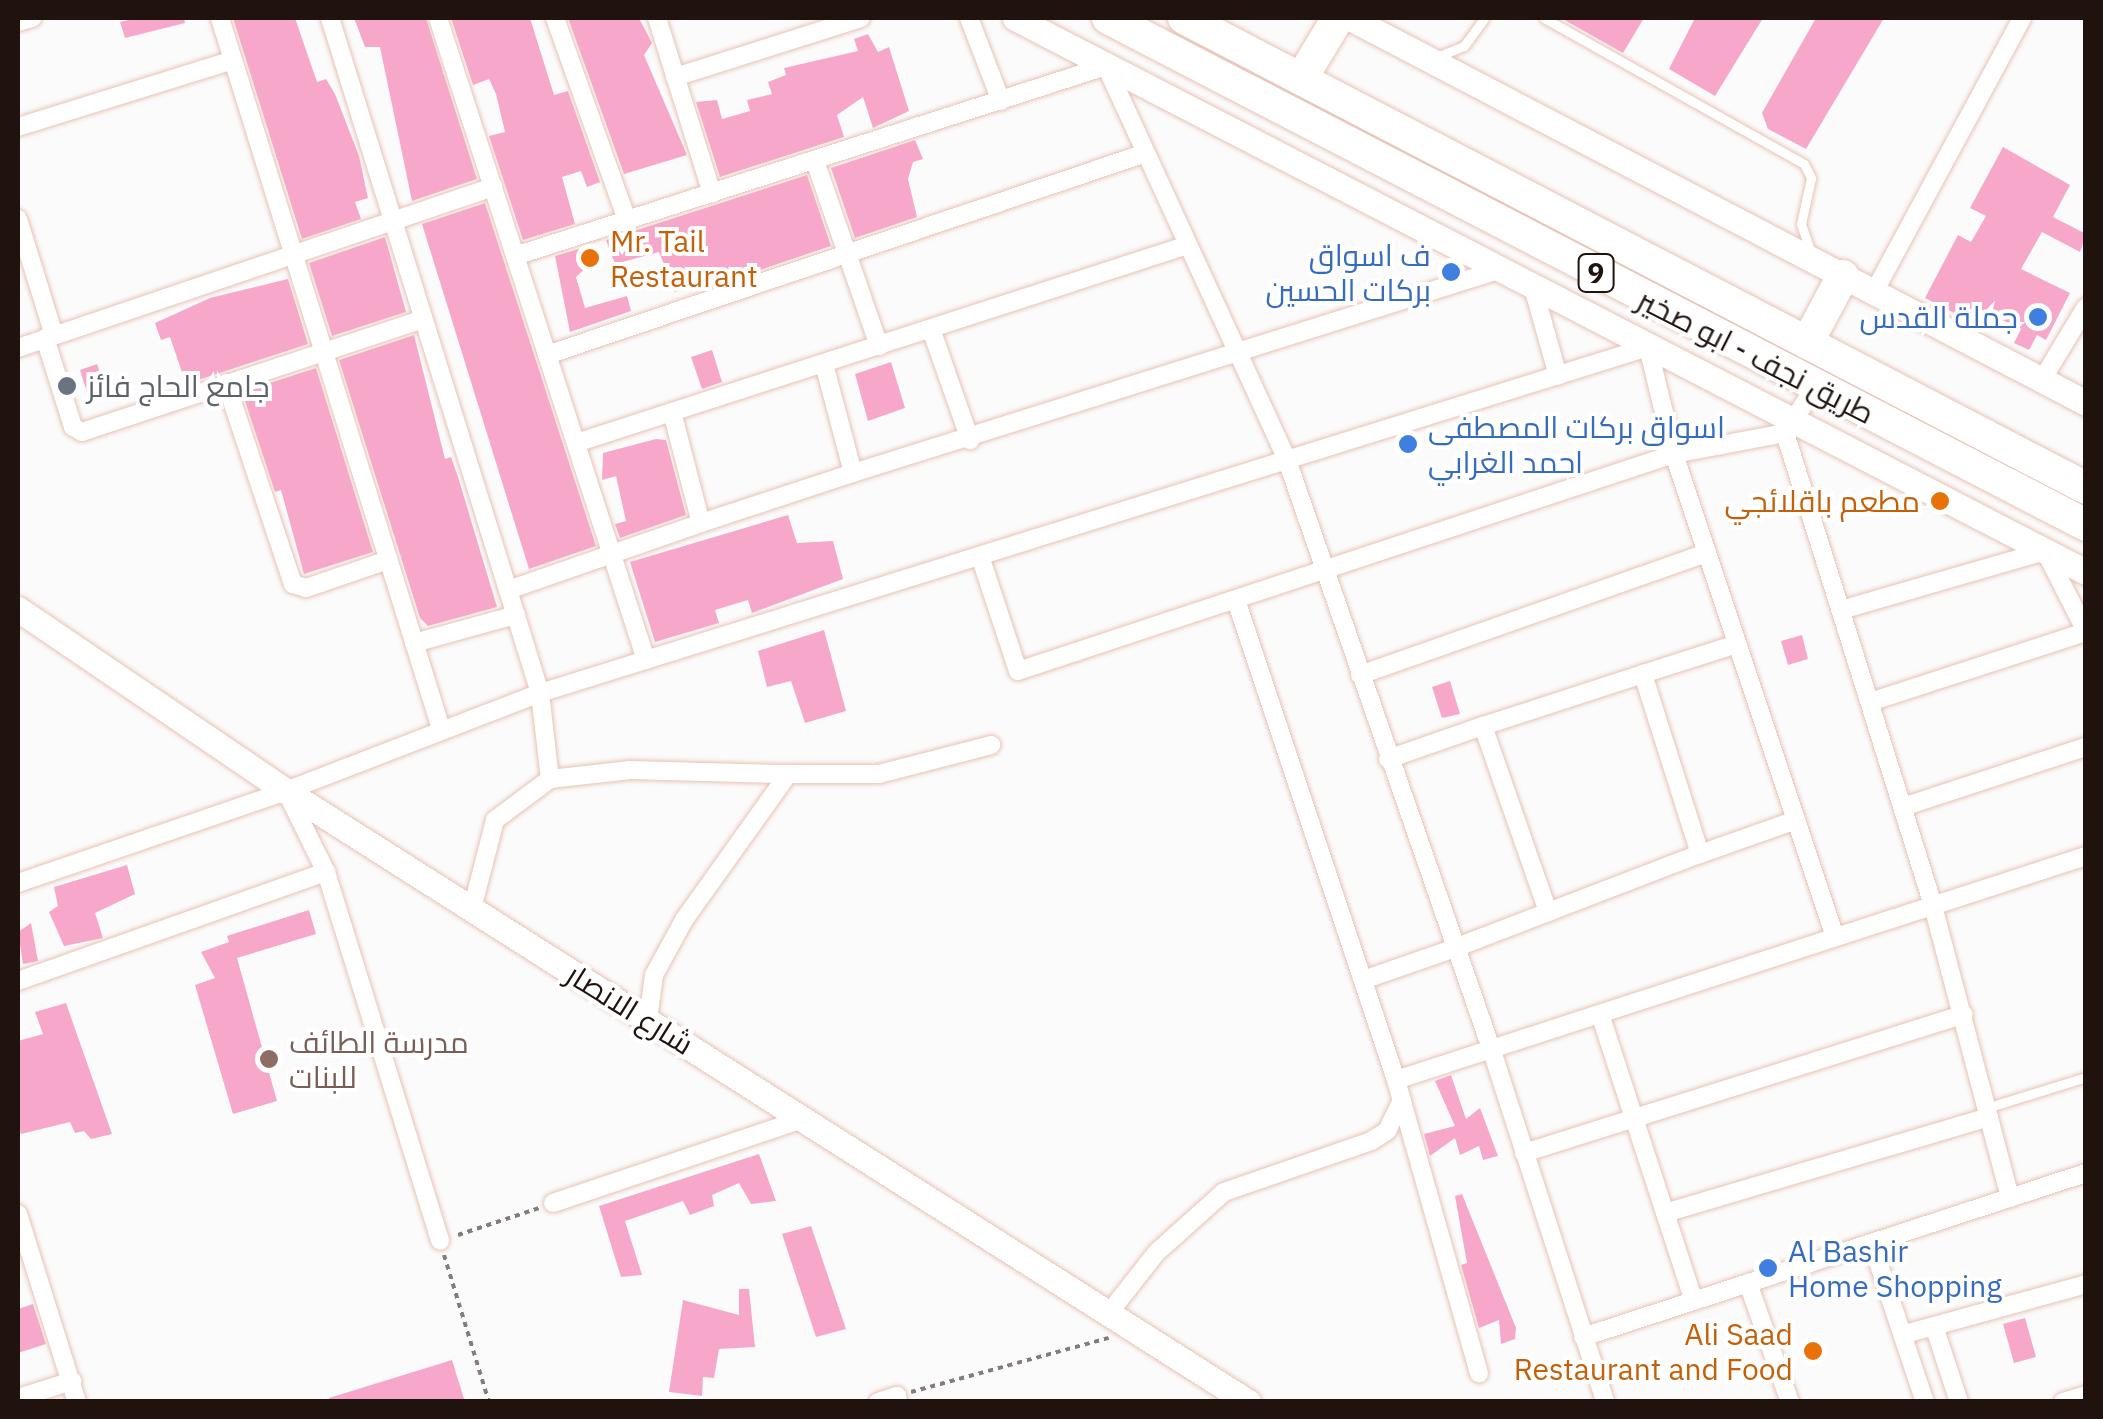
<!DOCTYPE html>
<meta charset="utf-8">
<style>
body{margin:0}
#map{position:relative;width:2103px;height:1419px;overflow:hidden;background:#fbfbfb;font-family:"IBM Plex Sans",Cairo,sans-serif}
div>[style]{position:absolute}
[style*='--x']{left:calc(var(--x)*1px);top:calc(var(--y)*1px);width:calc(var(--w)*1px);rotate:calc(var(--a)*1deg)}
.building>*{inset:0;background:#f7a8ca}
.path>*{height:4px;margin-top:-2px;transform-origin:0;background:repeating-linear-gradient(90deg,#837c78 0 5px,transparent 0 10px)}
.roads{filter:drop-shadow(0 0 2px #e8c2b3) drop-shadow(0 0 2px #e8c2b3)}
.lane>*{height:9px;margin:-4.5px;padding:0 4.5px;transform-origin:4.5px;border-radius:4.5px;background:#fff}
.street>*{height:18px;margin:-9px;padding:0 9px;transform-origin:9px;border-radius:9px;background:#fff}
.secondary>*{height:25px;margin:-12.5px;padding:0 12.5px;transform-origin:12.5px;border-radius:12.5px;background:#fff}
.highway>*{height:32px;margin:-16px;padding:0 16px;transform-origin:16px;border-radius:16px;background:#fff}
.dots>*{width:28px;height:28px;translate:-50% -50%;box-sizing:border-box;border:5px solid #fff;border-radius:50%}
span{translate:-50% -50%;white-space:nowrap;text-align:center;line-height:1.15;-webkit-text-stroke:8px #fff;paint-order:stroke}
.shield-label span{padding:2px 8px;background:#fff;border:2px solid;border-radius:8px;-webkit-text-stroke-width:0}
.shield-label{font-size:28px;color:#20130d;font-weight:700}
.food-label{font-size:30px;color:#c56008}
.left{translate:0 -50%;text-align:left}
.right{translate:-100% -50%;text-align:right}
.shop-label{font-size:30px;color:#366cbe}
.street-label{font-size:30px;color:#20130d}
.worship-label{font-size:30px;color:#5b616d}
.education-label{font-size:30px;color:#785e54}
.frame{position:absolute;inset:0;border:20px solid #20130d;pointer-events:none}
</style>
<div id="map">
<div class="building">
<div style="clip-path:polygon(137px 18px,184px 18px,185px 23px,125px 38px,120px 22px)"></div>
<div style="clip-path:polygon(233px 18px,295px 18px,317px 82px,326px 79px,335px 94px,359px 156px,368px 198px,355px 202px,361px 219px,302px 239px)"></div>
<div style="clip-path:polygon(354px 18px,426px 18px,477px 179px,412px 201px,380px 47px,365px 47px)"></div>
<div style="clip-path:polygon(451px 18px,530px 18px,554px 95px,568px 91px,600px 182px,587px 187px,581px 171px,562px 177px,575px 224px,523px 240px,489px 136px,505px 132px,496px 94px,489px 79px,473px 85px)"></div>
<div style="clip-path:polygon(568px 18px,639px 18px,652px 43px,644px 55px,687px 155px,624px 174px)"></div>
<div style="clip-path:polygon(1561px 18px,1644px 18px,1623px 53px)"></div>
<div style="clip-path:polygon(1695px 18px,1763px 18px,1715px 96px,1669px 69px)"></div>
<div style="clip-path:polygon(1816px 18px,1884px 18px,1806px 149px,1768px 129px,1762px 113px)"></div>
<div style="clip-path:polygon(868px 34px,878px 52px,889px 47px,909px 111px,873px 128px,863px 97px,837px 115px,844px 137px,720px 177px,696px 102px,717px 100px,722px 119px,750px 111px,747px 100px,772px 94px,768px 82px,786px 75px,784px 68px,858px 51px,854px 39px)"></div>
<div style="clip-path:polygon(915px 140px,923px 159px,913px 162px,908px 179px,917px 217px,855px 238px,831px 168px)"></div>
<div style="clip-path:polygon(2003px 147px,2070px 185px,2053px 217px,2086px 234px,2080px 252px,2042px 232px,2021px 269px,2070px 293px,2046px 340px,2037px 335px,2029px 350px,2014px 343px,2021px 329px,1988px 313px,1981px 327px,1925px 298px,1958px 235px,1971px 242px,1986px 216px,1970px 208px)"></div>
<div style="clip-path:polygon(807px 175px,831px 246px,721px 283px,719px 273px,675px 292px,659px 252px,615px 264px,606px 240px)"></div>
<div style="clip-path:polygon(485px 203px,596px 546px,529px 569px,422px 224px)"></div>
<div style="clip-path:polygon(385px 237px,406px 312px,332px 336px,309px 263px)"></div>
<div style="clip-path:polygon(582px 248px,587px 267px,576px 277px,585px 308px,627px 296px,631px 311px,570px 332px,555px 256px)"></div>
<div style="clip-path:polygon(288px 279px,308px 344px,186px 384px,170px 337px,161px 340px,155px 323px,210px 298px)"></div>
<div style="clip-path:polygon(414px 335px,445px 459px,451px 457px,458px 477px,497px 607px,428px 626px,420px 618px,339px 360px)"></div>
<div style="clip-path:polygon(712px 350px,722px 382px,702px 389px,691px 357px)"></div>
<div style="clip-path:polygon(891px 362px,905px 408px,868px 421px,855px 374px)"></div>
<div style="clip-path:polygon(97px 364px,106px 391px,88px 396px,80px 370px)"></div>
<div style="clip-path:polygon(316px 368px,373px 552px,304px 574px,281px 490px,275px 492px,242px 392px)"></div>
<div style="clip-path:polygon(656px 439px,666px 440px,686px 515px,620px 538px,615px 524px,626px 521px,616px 476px,602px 480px,603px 453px)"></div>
<div style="clip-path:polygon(788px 515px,797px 543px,833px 541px,843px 579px,752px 613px,748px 600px,715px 610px,719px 623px,655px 642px,630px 562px)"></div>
<div style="clip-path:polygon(824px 630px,846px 711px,805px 723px,791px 681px,767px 687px,758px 651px)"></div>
<div style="clip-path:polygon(1802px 635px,1808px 659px,1788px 665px,1781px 641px)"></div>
<div style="clip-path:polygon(1450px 681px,1460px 714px,1442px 718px,1432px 687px)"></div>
<div style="clip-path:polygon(127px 865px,135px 894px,95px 913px,103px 938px,64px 946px,49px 912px,58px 906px,54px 887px)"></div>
<div style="clip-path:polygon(309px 910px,316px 934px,237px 958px,277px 1101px,233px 1114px,195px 985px,215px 978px,201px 952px,229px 942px,227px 936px)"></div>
<div style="clip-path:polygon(31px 923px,38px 961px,23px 964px,18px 932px)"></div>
<div style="clip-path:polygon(66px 1003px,112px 1134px,91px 1139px,84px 1131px,75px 1133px,70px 1122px,21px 1134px,18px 1125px,18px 1041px,43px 1034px,35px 1012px)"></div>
<div style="clip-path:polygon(1451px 1075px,1466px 1119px,1480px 1108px,1498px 1156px,1483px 1160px,1479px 1146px,1460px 1155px,1455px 1138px,1430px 1156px,1424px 1134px,1455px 1126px,1435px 1081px)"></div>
<div style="clip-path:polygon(759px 1154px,776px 1201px,751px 1204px,739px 1183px,712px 1195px,714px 1206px,690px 1215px,683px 1201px,625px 1221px,642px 1275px,621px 1277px,599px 1206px)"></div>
<div style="clip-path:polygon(1462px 1194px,1516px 1328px,1515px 1339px,1501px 1344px,1499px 1320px,1479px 1328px,1461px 1265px,1467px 1263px,1455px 1196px)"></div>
<div style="clip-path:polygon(811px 1226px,846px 1329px,816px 1337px,782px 1234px)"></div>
<div style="clip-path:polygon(739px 1289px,749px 1289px,755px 1347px,719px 1349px,714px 1378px,703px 1377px,702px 1396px,669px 1392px,683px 1300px,739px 1315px)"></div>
<div style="clip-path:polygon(33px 1304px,46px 1344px,18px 1353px,18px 1309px)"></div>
<div style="clip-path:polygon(2025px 1318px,2036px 1357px,2014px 1363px,2003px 1324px)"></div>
<div style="clip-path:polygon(452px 1360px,465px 1402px,329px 1402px,329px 1398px)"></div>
</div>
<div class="path">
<div style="--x:458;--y:1235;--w:85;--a:-18.4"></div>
<div style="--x:444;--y:1255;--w:154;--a:73"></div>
<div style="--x:911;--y:1392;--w:205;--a:-15.3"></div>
</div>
<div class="roads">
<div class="lane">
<div style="--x:1544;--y:18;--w:298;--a:29.3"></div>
<div style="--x:1804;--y:164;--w:16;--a:63"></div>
<div style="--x:1811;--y:178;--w:47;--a:102.3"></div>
<div style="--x:1801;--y:224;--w:28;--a:71"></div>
<div style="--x:1439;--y:56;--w:27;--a:-22"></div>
<div style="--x:1464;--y:46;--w:34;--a:-54"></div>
<div style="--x:1986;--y:1108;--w:105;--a:-17.2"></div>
</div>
<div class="street">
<div style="--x:220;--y:18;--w:745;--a:72.73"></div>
<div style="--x:330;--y:18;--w:707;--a:72.72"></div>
<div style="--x:540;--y:693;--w:87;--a:83.4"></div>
<div style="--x:438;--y:18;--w:675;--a:72.05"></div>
<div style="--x:555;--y:18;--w:214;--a:70.4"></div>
<div style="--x:657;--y:18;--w:184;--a:72.6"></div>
<div style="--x:969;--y:18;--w:89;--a:68.9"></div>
<div style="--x:18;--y:22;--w:15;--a:-16"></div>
<div style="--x:675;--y:77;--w:195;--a:-17.6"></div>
<div style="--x:18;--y:127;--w:225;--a:-17.3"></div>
<div style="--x:815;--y:161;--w:196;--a:70.9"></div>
<div style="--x:18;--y:219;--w:121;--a:72.8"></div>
<div style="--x:515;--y:256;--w:621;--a:-17.82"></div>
<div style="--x:1106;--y:66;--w:434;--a:65.3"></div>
<div style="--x:1287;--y:460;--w:622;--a:70.87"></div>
<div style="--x:1491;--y:1048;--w:372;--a:72.1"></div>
<div style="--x:1533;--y:287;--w:92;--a:74.3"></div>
<div style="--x:1874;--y:292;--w:311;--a:-61.6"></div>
<div style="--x:931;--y:329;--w:118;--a:70.6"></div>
<div style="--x:45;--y:338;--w:93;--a:72.5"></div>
<div style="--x:73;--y:427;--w:10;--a:29"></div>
<div style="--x:82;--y:432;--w:359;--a:-18.3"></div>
<div style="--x:18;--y:348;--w:502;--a:-18.72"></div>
<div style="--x:547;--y:355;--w:632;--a:-18.64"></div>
<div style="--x:2042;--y:380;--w:85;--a:-58.9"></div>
<div style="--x:226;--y:383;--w:212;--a:71.6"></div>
<div style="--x:293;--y:584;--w:14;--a:17"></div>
<div style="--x:306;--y:588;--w:87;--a:-18.9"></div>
<div style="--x:1815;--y:387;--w:55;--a:123.1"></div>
<div style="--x:1785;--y:433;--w:496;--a:72.6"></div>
<div style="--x:1933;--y:906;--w:302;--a:75.2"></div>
<div style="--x:672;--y:412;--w:115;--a:75.4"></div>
<div style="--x:701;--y:523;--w:160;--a:-18.2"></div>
<div style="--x:853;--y:473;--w:113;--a:-104.9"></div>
<div style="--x:576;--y:443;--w:643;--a:-17.93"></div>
<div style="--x:853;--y:473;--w:676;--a:-17.47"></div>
<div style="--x:980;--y:556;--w:121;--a:71.7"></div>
<div style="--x:1018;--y:671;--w:691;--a:-18.3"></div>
<div style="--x:1674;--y:454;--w:113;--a:-10.7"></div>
<div style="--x:508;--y:590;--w:204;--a:-19.1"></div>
<div style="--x:1236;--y:600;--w:506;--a:71.57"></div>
<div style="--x:1396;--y:1080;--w:305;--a:74.2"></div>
<div style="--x:1841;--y:610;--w:212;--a:-16.1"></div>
<div style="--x:2045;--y:551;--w:90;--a:62.9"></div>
<div style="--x:414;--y:643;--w:106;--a:-15.4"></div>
<div style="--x:1643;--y:674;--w:99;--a:-17.7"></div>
<div style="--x:1360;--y:675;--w:368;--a:-19.4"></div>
<div style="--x:1870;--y:702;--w:227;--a:-18"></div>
<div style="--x:1388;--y:759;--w:101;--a:-19.2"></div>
<div style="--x:286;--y:791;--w:90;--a:63.7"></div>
<div style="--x:326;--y:872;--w:386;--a:72.8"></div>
<div style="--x:1903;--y:807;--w:193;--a:-18.2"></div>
<div style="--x:1700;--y:854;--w:102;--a:-19.5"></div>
<div style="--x:18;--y:883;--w:283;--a:-18.9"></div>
<div style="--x:286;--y:791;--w:272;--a:-21.1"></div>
<div style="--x:540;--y:693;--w:1161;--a:-17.34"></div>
<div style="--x:1648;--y:347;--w:110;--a:76.3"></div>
<div style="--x:1674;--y:454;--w:509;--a:71.57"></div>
<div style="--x:472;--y:909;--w:92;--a:-75.5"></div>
<div style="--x:495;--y:820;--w:69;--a:-36.7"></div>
<div style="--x:550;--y:779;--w:81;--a:-6.4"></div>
<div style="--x:630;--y:770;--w:158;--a:1.5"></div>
<div style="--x:1363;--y:980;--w:94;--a:-19.2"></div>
<div style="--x:1452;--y:949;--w:266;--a:-21"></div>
<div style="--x:1700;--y:854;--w:189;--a:-107.6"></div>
<div style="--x:1643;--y:674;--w:168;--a:162"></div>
<div style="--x:1483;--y:726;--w:197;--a:70.7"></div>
<div style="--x:18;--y:981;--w:327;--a:-19.5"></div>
<div style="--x:1600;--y:1014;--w:302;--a:71.9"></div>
<div style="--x:648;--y:1020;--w:45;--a:-82.4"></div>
<div style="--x:654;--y:975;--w:63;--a:-61.4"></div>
<div style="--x:684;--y:920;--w:179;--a:-54.5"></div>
<div style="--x:788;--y:774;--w:91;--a:0"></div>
<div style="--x:879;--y:774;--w:116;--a:-14.5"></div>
<div style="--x:1396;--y:1080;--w:725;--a:-17.99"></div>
<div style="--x:1524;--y:1153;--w:461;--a:-17.5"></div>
<div style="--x:553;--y:1203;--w:264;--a:-18.6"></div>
<div style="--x:1665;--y:1213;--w:338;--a:-16.5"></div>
<div style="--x:18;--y:1214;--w:197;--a:72.6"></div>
<div style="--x:1872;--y:1244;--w:167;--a:71.5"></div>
<div style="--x:1748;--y:1283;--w:126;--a:70.6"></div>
<div style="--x:1109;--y:1313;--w:76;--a:-51.9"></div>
<div style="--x:1156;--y:1253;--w:91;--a:-41.9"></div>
<div style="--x:1224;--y:1192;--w:156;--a:-19.1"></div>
<div style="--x:1371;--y:1141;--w:19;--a:-32"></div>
<div style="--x:1387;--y:1131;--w:34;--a:-64"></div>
<div style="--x:1934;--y:1326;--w:80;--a:71.8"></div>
<div style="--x:1905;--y:1334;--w:188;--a:-15.4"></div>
<div style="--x:1583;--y:1337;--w:529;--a:-18.06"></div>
<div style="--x:18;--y:1398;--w:57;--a:-17.5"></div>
<div style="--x:878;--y:1402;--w:20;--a:-18"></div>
<div style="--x:897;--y:1396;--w:6;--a:81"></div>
<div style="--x:2063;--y:1402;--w:24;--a:-17"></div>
</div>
<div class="secondary">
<div style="--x:1015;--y:18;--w:1206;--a:27.35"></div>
<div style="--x:1350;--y:18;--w:831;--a:27.61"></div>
<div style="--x:18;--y:609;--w:324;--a:34.2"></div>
<div style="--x:286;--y:791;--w:1140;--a:32.42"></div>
</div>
<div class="highway">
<div style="--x:1108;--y:18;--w:1102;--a:27.4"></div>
<div style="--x:1184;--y:18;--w:1017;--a:27.52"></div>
<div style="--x:1301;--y:79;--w:71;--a:-58.8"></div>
<div style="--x:1807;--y:343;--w:76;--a:-61.8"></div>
</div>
</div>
<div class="dots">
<div style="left:590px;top:258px;background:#e8710a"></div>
<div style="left:1451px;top:272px;background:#3f7fe0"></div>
<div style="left:2038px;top:317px;background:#3f7fe0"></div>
<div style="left:67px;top:386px;background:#6b7280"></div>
<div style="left:1408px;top:444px;background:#3f7fe0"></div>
<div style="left:1940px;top:501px;background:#e8710a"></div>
<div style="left:269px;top:1059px;background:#8d6e63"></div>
<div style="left:1768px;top:1268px;background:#3f7fe0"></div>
<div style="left:1813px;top:1351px;background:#e8710a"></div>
</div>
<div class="shield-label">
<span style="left:1596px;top:273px">9</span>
</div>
<div class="food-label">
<span class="left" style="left:610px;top:258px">Mr. Tail<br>Restaurant</span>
<span class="right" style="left:1920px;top:501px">مطعم باقلائجي</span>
<span class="right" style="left:1793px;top:1351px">Ali Saad<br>Restaurant and Food</span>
</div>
<div class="shop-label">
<span class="right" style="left:1431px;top:272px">ف اسواق<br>بركات الحسين</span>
<span class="right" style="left:2018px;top:317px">جملة القدس</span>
<span class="left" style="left:1428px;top:444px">اسواق بركات المصطفى<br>احمد الغرابي</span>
<span class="left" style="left:1788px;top:1268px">Al Bashir<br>Home Shopping</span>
</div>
<div class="street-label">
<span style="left:1756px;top:356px;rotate:27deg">طريق نجف - ابو صخير</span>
<span style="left:630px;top:1009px;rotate:32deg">شارع الانصار</span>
</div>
<div class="worship-label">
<span class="left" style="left:87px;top:386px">جامع الحاج فائز</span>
</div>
<div class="education-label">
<span class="left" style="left:289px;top:1059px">مدرسة الطائف<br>للبنات</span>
</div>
<div class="frame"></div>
</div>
